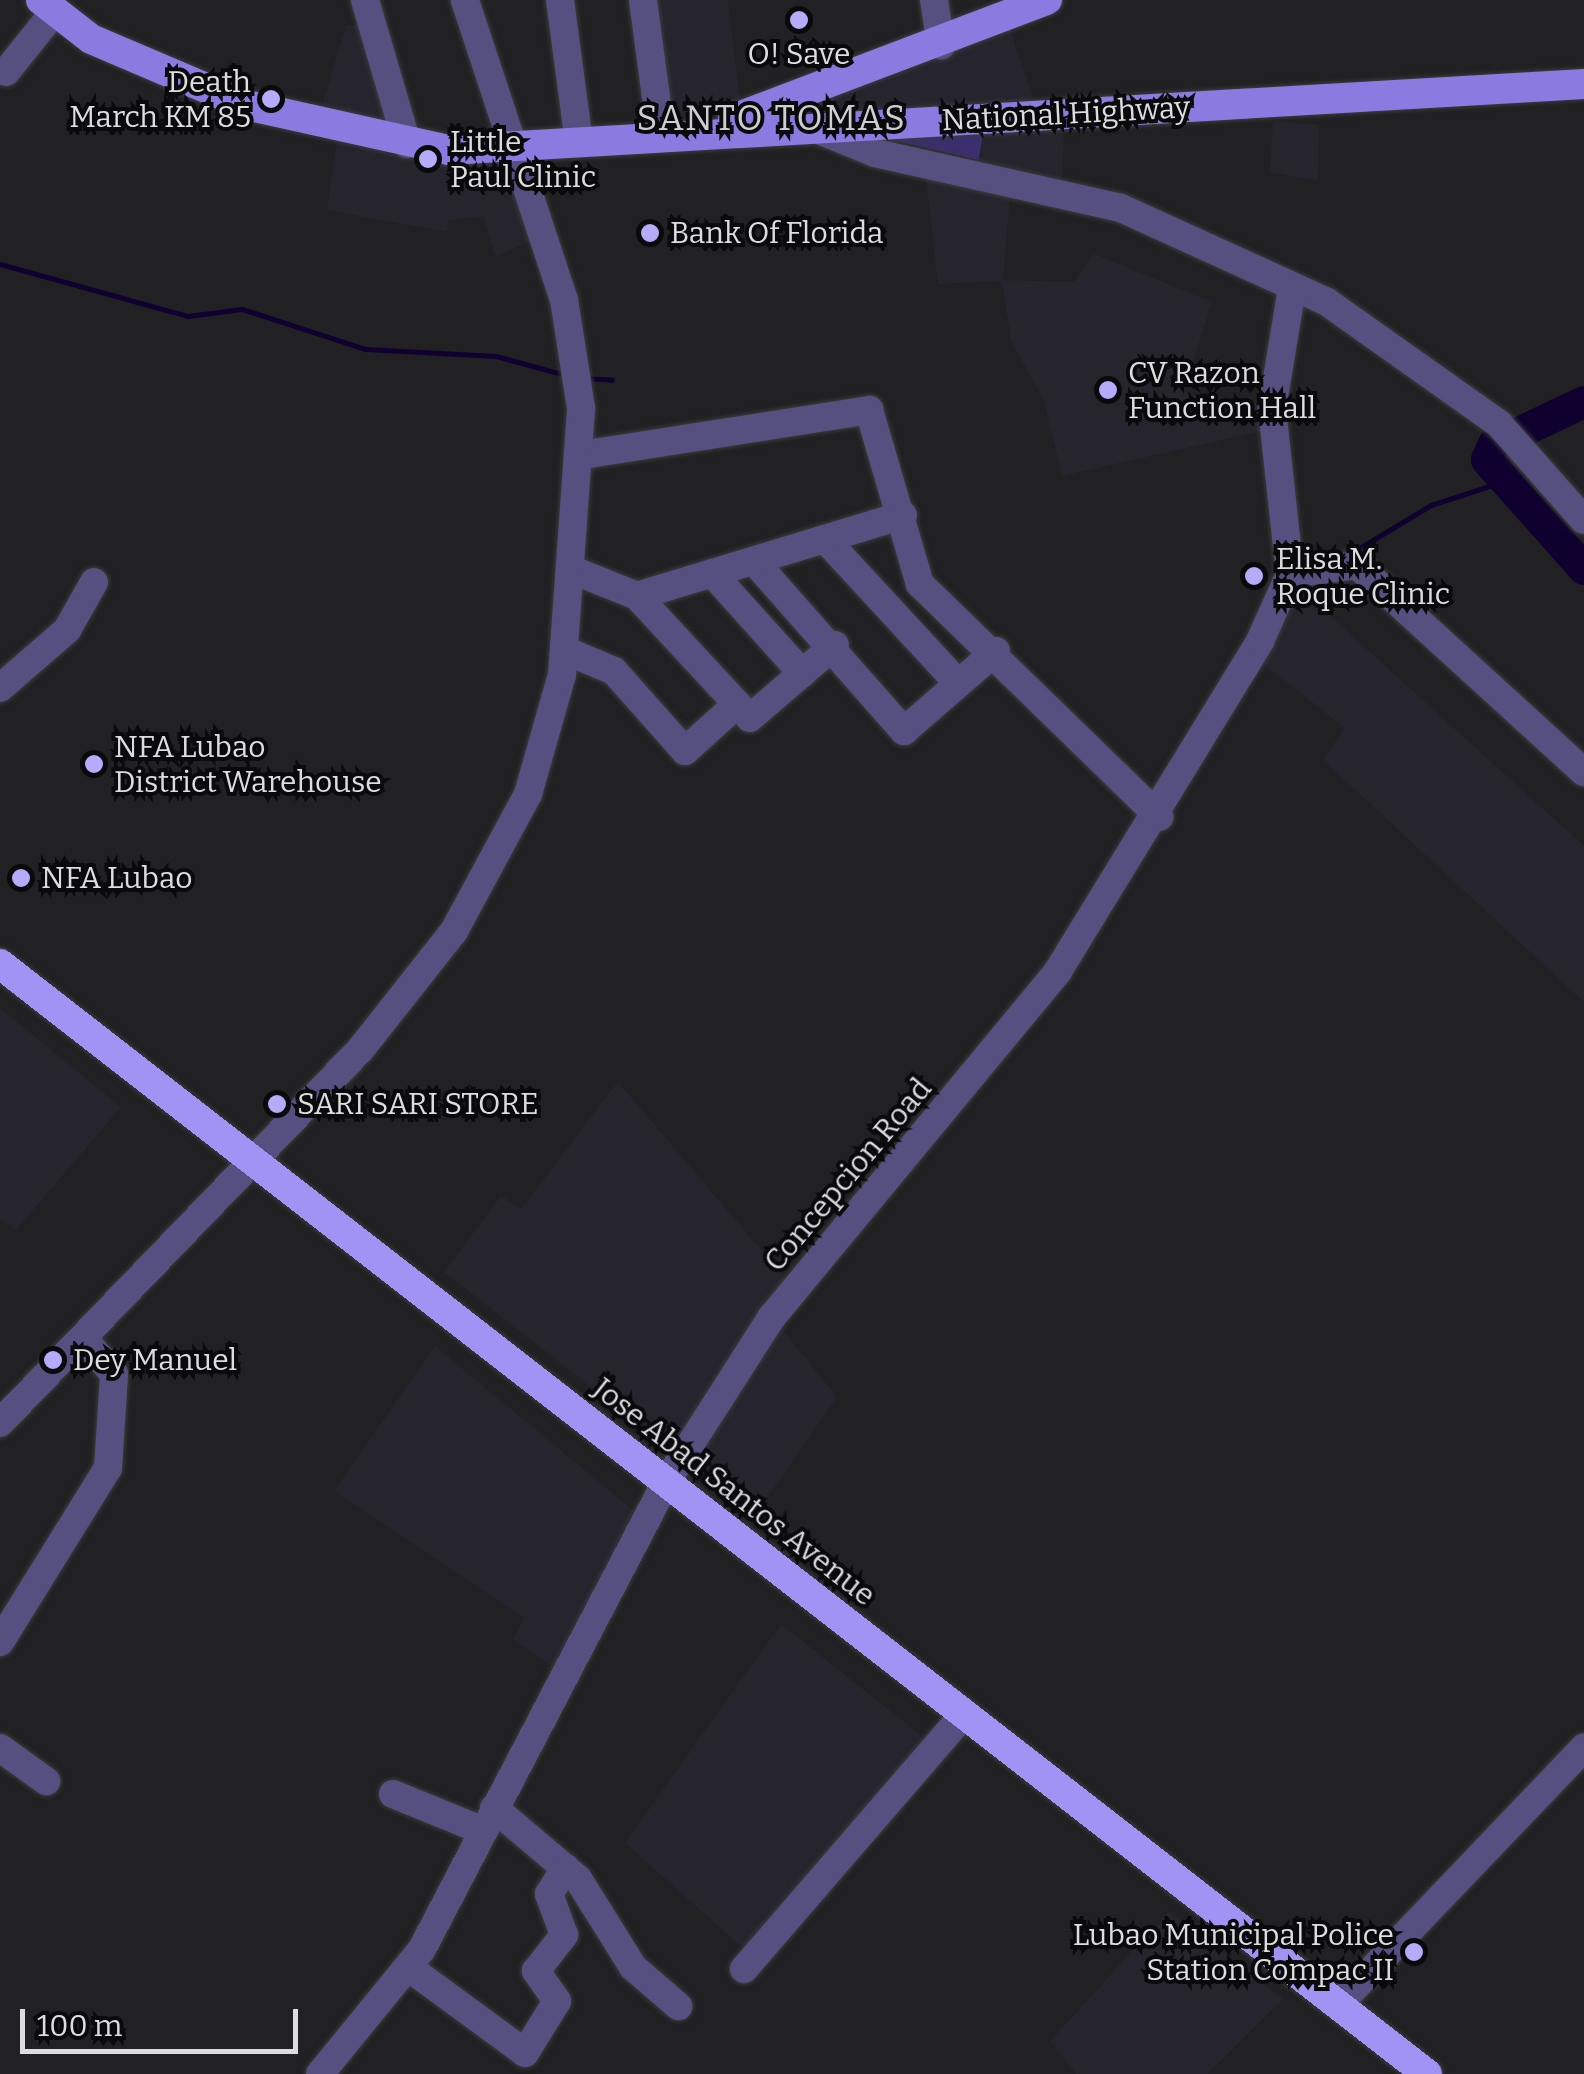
<!DOCTYPE html>
<style>
body{margin:0}
#map{position:relative;width:1584px;height:2074px;overflow:hidden;background:#212123;font-family:Bitter,serif}
div>[style]{position:absolute}
[style*='--x']{left:calc(var(--x)*1px);top:calc(var(--y)*1px);width:calc(var(--w)*1px);rotate:calc(var(--a)*1deg)}
.built>*{inset:0;background:#26252e}
.green>*{inset:0;background:#3b2f6f}
.stream>*{height:5px;margin:-2.5px;padding:0 2.5px;transform-origin:2.5px;border-radius:2.5px;background:#0f0030}
.river>*{height:32px;margin:-16px;padding:0 16px;transform-origin:16px;border-radius:16px;background:#0f0030}
.roads{filter:drop-shadow(0 0 2px #3b3b3d) drop-shadow(0 0 2px #3b3b3d)}
.minor>*{height:28px;margin:-14px;padding:0 14px;transform-origin:14px;border-radius:14px;background:#565080}
.major>*{height:30px;margin:-15px;padding:0 15px;transform-origin:15px;border-radius:15px;background:#8b7be1}
.highway>*{height:30px;margin:-15px;padding:0 15px;transform-origin:15px;border-radius:15px;background:#a093f4}
.dots>*{width:28px;height:28px;translate:-50% -50%;box-sizing:border-box;border:5px solid #0a0a0c;border-radius:50%}
span{translate:-50% -50%;white-space:nowrap;text-align:center;line-height:1.15;-webkit-text-stroke:8px #0a0a0c;paint-order:stroke}
.poi-label{font-size:30px;color:#dddddf}
.right{translate:-100% -50%;text-align:right}
.left{translate:0 -50%;text-align:left}
.street-label{font-size:30px;color:#dddddf}
.quarter-label{font-size:35px;color:#ceced2;letter-spacing:2.5px}
.scale{position:absolute;left:20px;top:2009px;width:278px;height:45px;box-sizing:border-box;border:5px solid #dddddf;border-top:0;padding-left:12px;font-size:30px;line-height:35px;white-space:nowrap;color:#dddddf;-webkit-text-stroke:8px #0a0a0c;paint-order:stroke}
</style>
<div id="map">
<div class="built">
<div style="clip-path:polygon(647px 0,728px 0,740px 102px,663px 126px)"></div>
<div style="clip-path:polygon(367px 23px,401px 123px,321px 108px,346px 26px)"></div>
<div style="clip-path:polygon(1009px 27px,1036px 107px,805px 120px,801px 98px)"></div>
<div style="clip-path:polygon(1273px 121px,1319px 125px,1318px 181px,1270px 172px)"></div>
<div style="clip-path:polygon(1064px 124px,1062px 179px,980px 160px,984px 126px)"></div>
<div style="clip-path:polygon(337px 141px,519px 161px,541px 235px,496px 257px,483px 216px,449px 220px,447px 232px,327px 210px)"></div>
<div style="clip-path:polygon(926px 177px,1010px 193px,1003px 280px,1074px 282px,1094px 254px,1212px 302px,1183px 393px,1265px 409px,1266px 430px,1062px 476px,1044px 401px,1011px 340px,1002px 281px,938px 284px)"></div>
<div style="clip-path:polygon(1297px 586px,1584px 846px,1584px 1002px,1323px 760px,1345px 728px,1259px 661px)"></div>
<div style="clip-path:polygon(0 1008px,121px 1107px,16px 1230px,0 1219px)"></div>
<div style="clip-path:polygon(618px 1082px,786px 1279px,676px 1453px,444px 1272px,501px 1196px,521px 1209px)"></div>
<div style="clip-path:polygon(779px 1325px,837px 1397px,758px 1511px,697px 1456px)"></div>
<div style="clip-path:polygon(435px 1346px,635px 1512px,556px 1669px,513px 1639px,525px 1618px,334px 1491px)"></div>
<div style="clip-path:polygon(781px 1624px,927px 1740px,745px 1950px,625px 1843px)"></div>
<div style="clip-path:polygon(1169px 1911px,1283px 1999px,1207px 2074px,1076px 2074px,1050px 2041px)"></div>
</div>
<div class="green">
<div style="clip-path:polygon(984px 126px,979px 160px,880px 137px)"></div>
</div>
<div class="stream">
<div style="--x:0;--y:264;--w:195;--a:15.5"></div>
<div style="--x:188;--y:316;--w:54;--a:-7.4"></div>
<div style="--x:242;--y:309;--w:129;--a:18"></div>
<div style="--x:365;--y:349;--w:131;--a:3.1"></div>
<div style="--x:496;--y:356;--w:72;--a:15.4"></div>
<div style="--x:586;--y:378;--w:26;--a:4"></div>
<div style="--x:1348;--y:555;--w:97;--a:-31.1"></div>
<div style="--x:1431;--y:505;--w:81;--a:-18"></div>
</div>
<div class="river">
<div style="--x:1525;--y:430;--w:65;--a:-25.4"></div>
<div style="--x:1494;--y:444;--w:17;--a:114"></div>
<div style="--x:1487;--y:460;--w:146;--a:48.3"></div>
</div>
<div class="roads">
<div class="minor">
<div style="--x:365;--y:0;--w:150;--a:73.7"></div>
<div style="--x:560;--y:0;--w:144;--a:82.4"></div>
<div style="--x:643;--y:0;--w:136;--a:82.4"></div>
<div style="--x:934;--y:0;--w:46;--a:81.2"></div>
<div style="--x:6;--y:72;--w:77;--a:-51.3"></div>
<div style="--x:814;--y:128;--w:66;--a:22.3"></div>
<div style="--x:875;--y:153;--w:252;--a:12.6"></div>
<div style="--x:1121;--y:208;--w:226;--a:24.5"></div>
<div style="--x:1327;--y:302;--w:211;--a:35.3"></div>
<div style="--x:1499;--y:424;--w:128;--a:48.5"></div>
<div style="--x:582;--y:455;--w:291;--a:-8.9"></div>
<div style="--x:869;--y:410;--w:181;--a:73.7"></div>
<div style="--x:920;--y:584;--w:334;--a:44.2"></div>
<div style="--x:825;--y:539;--w:196;--a:47.3"></div>
<div style="--x:754;--y:561;--w:227;--a:48.6"></div>
<div style="--x:904;--y:731;--w:122;--a:-41"></div>
<div style="--x:575;--y:571;--w:67;--a:22"></div>
<div style="--x:637;--y:596;--w:166;--a:47.2"></div>
<div style="--x:750;--y:718;--w:112;--a:-40.7"></div>
<div style="--x:712;--y:573;--w:135;--a:48"></div>
<div style="--x:1290;--y:574;--w:68;--a:-7.7"></div>
<div style="--x:1357;--y:565;--w:307;--a:42.4"></div>
<div style="--x:637;--y:596;--w:278;--a:-16.9"></div>
<div style="--x:564;--y:650;--w:54;--a:22.8"></div>
<div style="--x:614;--y:671;--w:107;--a:48.4"></div>
<div style="--x:685;--y:751;--w:70;--a:-42.1"></div>
<div style="--x:0;--y:688;--w:89;--a:-40.9"></div>
<div style="--x:67;--y:630;--w:55;--a:-60.6"></div>
<div style="--x:0;--y:1423;--w:518;--a:-46.02"></div>
<div style="--x:360;--y:1050;--w:152;--a:-51.7"></div>
<div style="--x:454;--y:931;--w:156;--a:-61.6"></div>
<div style="--x:528;--y:794;--w:124;--a:-74.1"></div>
<div style="--x:562;--y:675;--w:268;--a:-85.9"></div>
<div style="--x:581;--y:408;--w:109;--a:-98.9"></div>
<div style="--x:564;--y:300;--w:316;--a:-108.3"></div>
<div style="--x:0;--y:1642;--w:205;--a:-58.2"></div>
<div style="--x:108;--y:1468;--w:94;--a:-86.3"></div>
<div style="--x:114;--y:1374;--w:48;--a:-130.7"></div>
<div style="--x:0;--y:1748;--w:57;--a:35.7"></div>
<div style="--x:393;--y:1794;--w:95;--a:22.2"></div>
<div style="--x:494;--y:1808;--w:110;--a:40.2"></div>
<div style="--x:578;--y:1879;--w:104;--a:58"></div>
<div style="--x:633;--y:1967;--w:60;--a:40.9"></div>
<div style="--x:408;--y:1967;--w:145;--a:36.3"></div>
<div style="--x:525;--y:2053;--w:61;--a:-58.4"></div>
<div style="--x:557;--y:2001;--w:37;--a:-125"></div>
<div style="--x:536;--y:1971;--w:46;--a:-52.1"></div>
<div style="--x:564;--y:1935;--w:44;--a:-110.1"></div>
<div style="--x:549;--y:1894;--w:31;--a:-58"></div>
<div style="--x:744;--y:1969;--w:338;--a:-49.2"></div>
<div style="--x:1338;--y:2005;--w:356;--a:-46.3"></div>
<div style="--x:320;--y:2074;--w:161;--a:-50.8"></div>
<div style="--x:422;--y:1949;--w:525;--a:-62.41"></div>
<div style="--x:665;--y:1484;--w:198;--a:-57.4"></div>
<div style="--x:772;--y:1317;--w:449;--a:-50.4"></div>
<div style="--x:1058;--y:971;--w:387;--a:-58.5"></div>
<div style="--x:1260;--y:641;--w:73;--a:-65.9"></div>
<div style="--x:1290;--y:574;--w:166;--a:-96.2"></div>
<div style="--x:1272;--y:409;--w:123;--a:-80.6"></div>
</div>
<div class="major">
<div style="--x:41;--y:0;--w:63;--a:38"></div>
<div style="--x:91;--y:39;--w:168;--a:23.1"></div>
<div style="--x:246;--y:105;--w:208;--a:12.5"></div>
<div style="--x:449;--y:150;--w:1137;--a:-3.33"></div>
<div style="--x:733;--y:119;--w:336;--a:-20.8"></div>
</div>
<div class="highway">
<div style="--x:0;--y:964;--w:1808;--a:37.88"></div>
</div>
</div>
<div class="dots">
<div style="left:799px;top:20px;background:#b5acf9"></div>
<div style="left:271px;top:99px;background:#b5acf9"></div>
<div style="left:428px;top:159px;background:#b5acf9"></div>
<div style="left:650px;top:233px;background:#b5acf9"></div>
<div style="left:1108px;top:390px;background:#b5acf9"></div>
<div style="left:1254px;top:576px;background:#b5acf9"></div>
<div style="left:94px;top:764px;background:#b5acf9"></div>
<div style="left:21px;top:878px;background:#b5acf9"></div>
<div style="left:277px;top:1104px;background:#b5acf9"></div>
<div style="left:53px;top:1360px;background:#b5acf9"></div>
<div style="left:1414px;top:1952px;background:#b5acf9"></div>
</div>
<div class="poi-label">
<span style="left:799px;top:54px">O! Save</span>
<span class="right" style="left:251px;top:99px">Death<br>March KM 85</span>
<span class="left" style="left:450px;top:159px">Little<br>Paul Clinic</span>
<span class="left" style="left:670px;top:233px">Bank Of Florida</span>
<span class="left" style="left:1128px;top:390px">CV Razon<br>Function Hall</span>
<span class="left" style="left:1276px;top:576px">Elisa M.<br>Roque Clinic</span>
<span class="left" style="left:114px;top:764px">NFA Lubao<br>District Warehouse</span>
<span class="left" style="left:41px;top:878px">NFA Lubao</span>
<span class="left" style="left:297px;top:1104px">SARI SARI STORE</span>
<span class="left" style="left:73px;top:1360px">Dey Manuel</span>
<span class="right" style="left:1394px;top:1952px">Lubao Municipal Police<br>Station Compac II</span>
</div>
<div class="street-label">
<span style="left:1066px;top:114px;rotate:-3deg">National Highway</span>
<span style="left:848px;top:1175px;rotate:-50deg">Concepcion Road</span>
<span style="left:734px;top:1492px;rotate:38deg">Jose Abad Santos Avenue</span>
</div>
<div class="quarter-label">
<span style="left:772px;top:118px">SANTO TOMAS</span>
</div>
<div class="scale">100 m</div>
</div>
